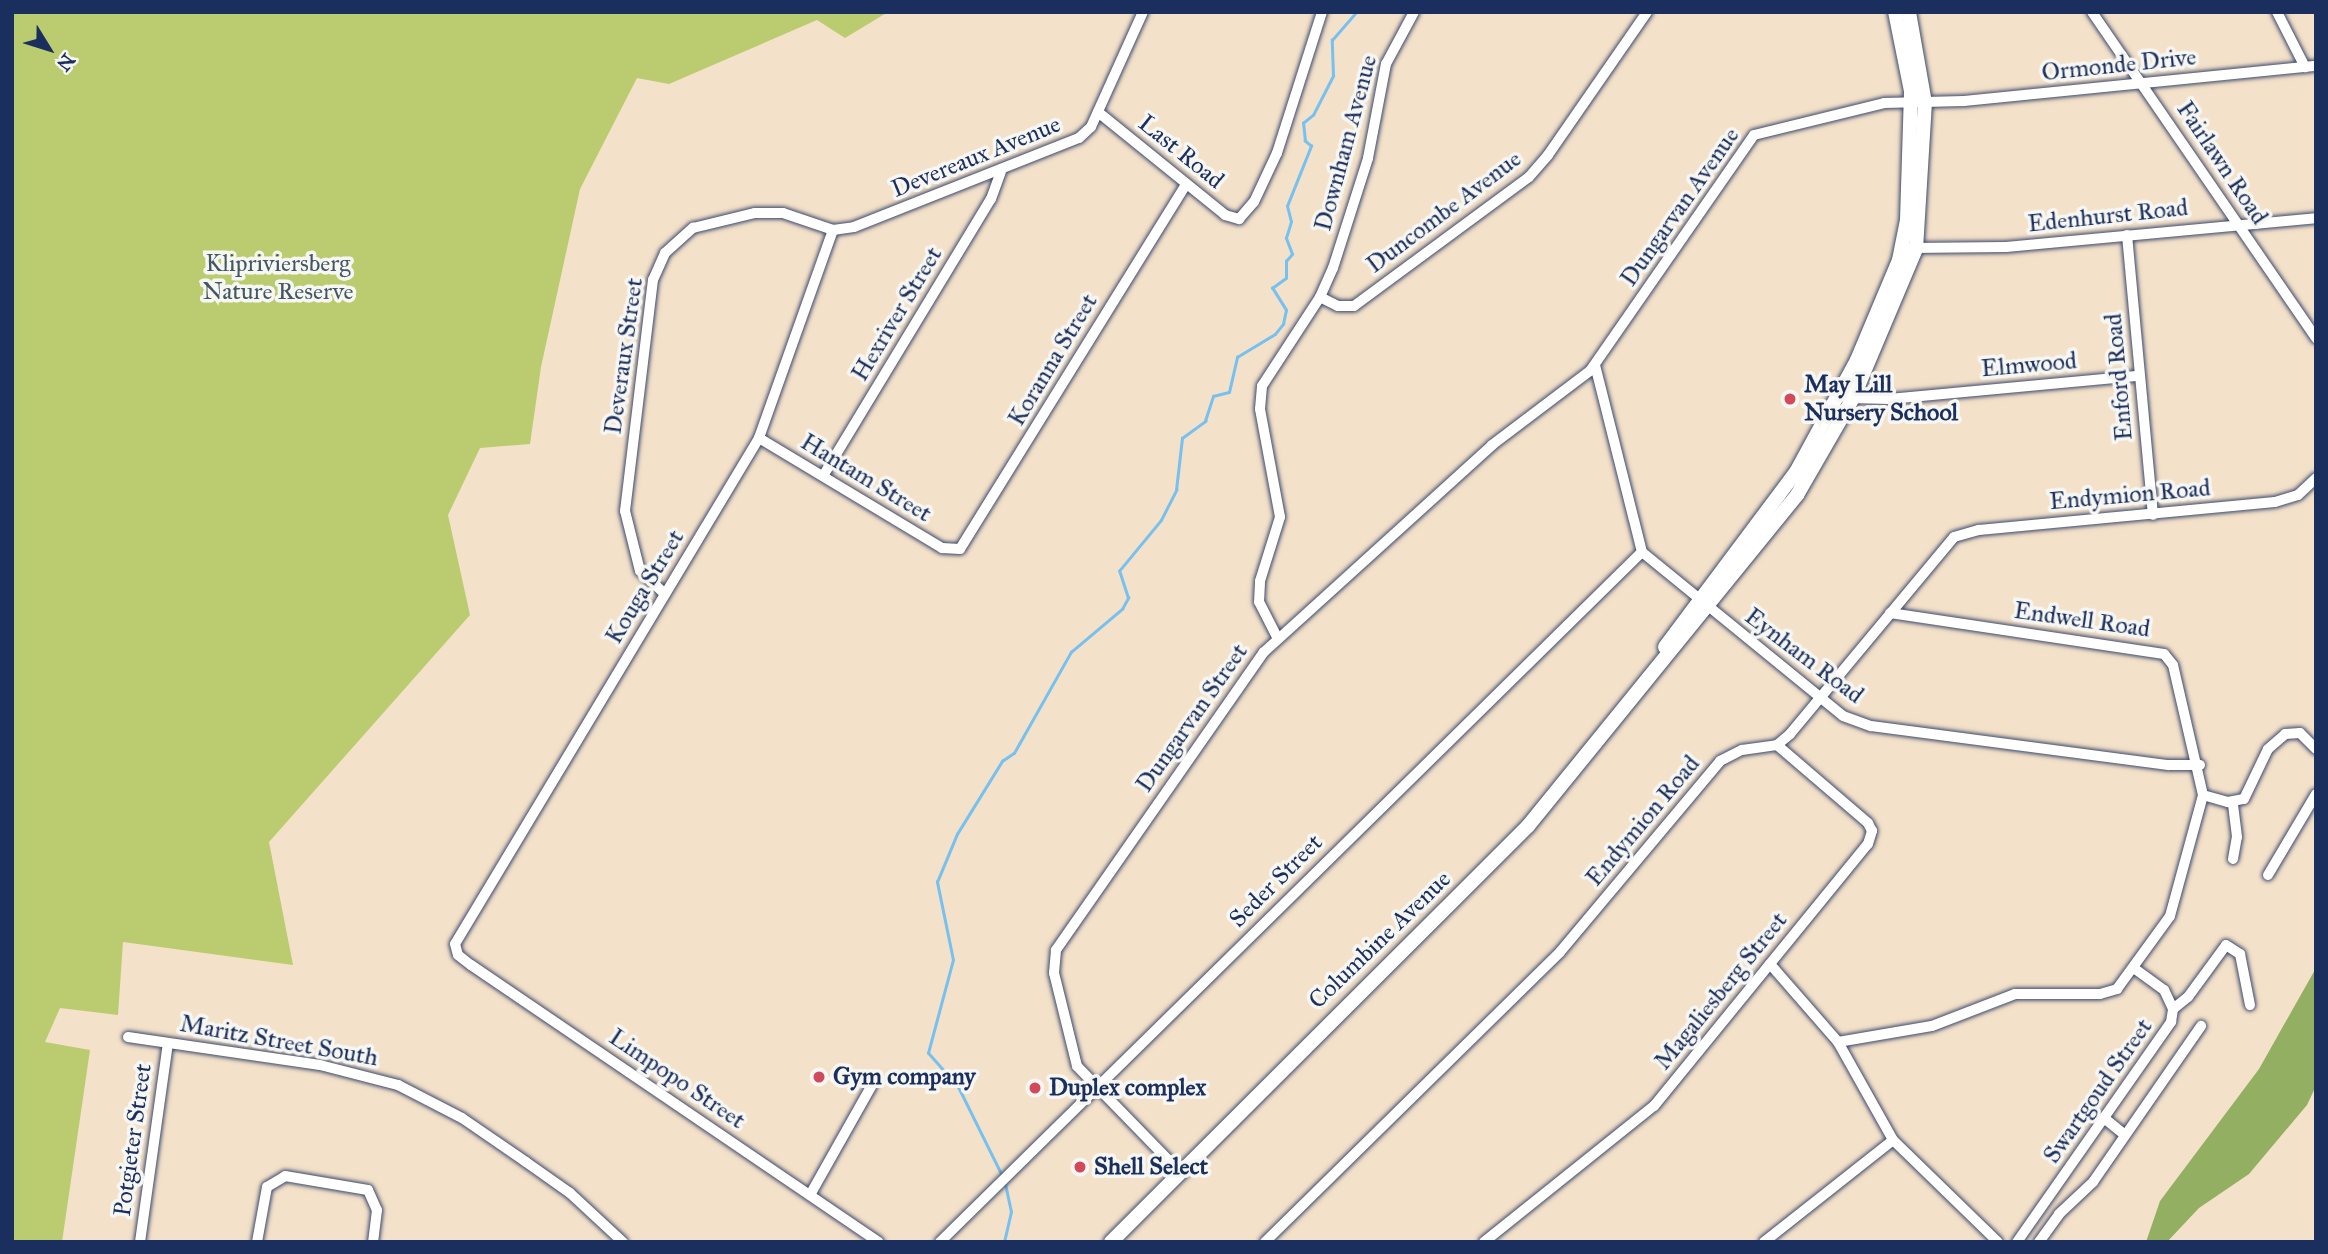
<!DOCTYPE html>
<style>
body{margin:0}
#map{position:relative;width:2328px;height:1254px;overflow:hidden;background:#f4e1c9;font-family:"IM FELL Great Primer",serif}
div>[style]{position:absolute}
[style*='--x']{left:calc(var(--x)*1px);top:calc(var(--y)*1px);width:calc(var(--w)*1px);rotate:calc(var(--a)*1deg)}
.green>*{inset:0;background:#bacc6f}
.forest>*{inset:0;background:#93b062}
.stream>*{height:2.5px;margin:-1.25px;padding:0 1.25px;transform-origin:1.25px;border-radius:1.25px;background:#76c1ef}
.roads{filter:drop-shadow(0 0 2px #3c4a6e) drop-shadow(0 0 2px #3c4a6e)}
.minor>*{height:10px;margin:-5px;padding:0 5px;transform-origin:5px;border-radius:5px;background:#fff}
.major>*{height:14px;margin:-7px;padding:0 7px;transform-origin:7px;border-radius:7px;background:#fff}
.dots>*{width:19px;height:19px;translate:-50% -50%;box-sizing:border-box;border:4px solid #f6f6f2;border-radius:50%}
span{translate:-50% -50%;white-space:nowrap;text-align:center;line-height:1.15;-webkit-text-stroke:7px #f6f6f2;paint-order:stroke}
.street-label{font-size:24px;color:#1b2f5e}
.park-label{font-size:24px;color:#435662}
.poi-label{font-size:24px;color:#1b2f5e;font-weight:700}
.left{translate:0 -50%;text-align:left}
.frame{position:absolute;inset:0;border:14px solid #1b2f5e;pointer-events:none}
.north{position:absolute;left:14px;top:14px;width:70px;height:70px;-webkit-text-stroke:5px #f6f6f2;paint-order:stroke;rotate:128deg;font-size:19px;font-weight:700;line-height:28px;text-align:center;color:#1b2f5e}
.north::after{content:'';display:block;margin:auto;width:24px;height:32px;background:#1b2f5e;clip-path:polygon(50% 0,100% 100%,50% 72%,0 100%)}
</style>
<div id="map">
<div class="green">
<div style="clip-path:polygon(12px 12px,888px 12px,845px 38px,817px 20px,669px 84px,637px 78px,580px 189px,541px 367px,530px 444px,480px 448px,448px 515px,470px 615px,269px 842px,293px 965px,123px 942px,118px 1015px,60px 1008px,45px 1042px,90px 1050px,62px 1242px,12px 1242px)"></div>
</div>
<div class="forest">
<div style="clip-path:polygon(2316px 968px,2316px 1086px,2307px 1105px,2249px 1174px,2199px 1208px,2167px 1242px,2146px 1242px,2160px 1201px,2259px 1069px)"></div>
</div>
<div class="stream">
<div style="--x:1003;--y:1178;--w:102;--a:-116.3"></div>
<div style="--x:958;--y:1087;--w:45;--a:-131.4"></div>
<div style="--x:928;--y:1053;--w:96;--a:-75"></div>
<div style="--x:953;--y:960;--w:80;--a:-101.6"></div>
<div style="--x:937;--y:882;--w:52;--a:-67.4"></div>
<div style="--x:957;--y:834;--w:86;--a:-58.3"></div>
<div style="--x:1002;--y:761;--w:14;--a:-34"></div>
<div style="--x:1014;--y:753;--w:116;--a:-60.6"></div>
<div style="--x:1071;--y:652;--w:67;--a:-40.1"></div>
<div style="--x:1122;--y:609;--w:13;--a:-61"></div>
<div style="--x:1128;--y:598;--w:28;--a:-108"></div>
<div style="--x:1119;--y:571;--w:66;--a:-50.5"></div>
<div style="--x:1161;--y:520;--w:34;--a:-63"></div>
<div style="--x:1176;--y:490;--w:52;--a:-83.4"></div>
<div style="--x:1182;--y:438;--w:29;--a:-36"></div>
<div style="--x:1205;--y:421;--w:26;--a:-72"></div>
<div style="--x:1213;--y:396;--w:16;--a:-14"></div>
<div style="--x:1229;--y:392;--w:36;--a:-77"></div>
<div style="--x:1237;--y:357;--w:44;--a:-31.2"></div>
<div style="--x:1275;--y:334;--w:13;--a:-51"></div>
<div style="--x:1283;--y:324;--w:14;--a:-78"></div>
<div style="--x:1286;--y:310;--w:26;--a:-122"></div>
<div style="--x:1272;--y:288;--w:17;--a:-36"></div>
<div style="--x:1286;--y:278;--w:17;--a:-90"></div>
<div style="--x:1286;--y:261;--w:9;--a:-49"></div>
<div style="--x:1292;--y:254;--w:17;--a:-111"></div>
<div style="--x:1286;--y:238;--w:17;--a:-73"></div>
<div style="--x:1291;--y:222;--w:16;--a:-104"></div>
<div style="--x:1287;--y:206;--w:65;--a:-68.2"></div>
<div style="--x:1311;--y:146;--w:8;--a:-140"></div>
<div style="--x:1305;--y:141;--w:18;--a:-96"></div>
<div style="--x:1303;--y:123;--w:13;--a:-39"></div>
<div style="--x:1313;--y:115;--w:44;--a:-62.9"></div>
<div style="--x:1333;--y:76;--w:36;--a:-92"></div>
<div style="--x:1332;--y:40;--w:37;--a:-49"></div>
<div style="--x:1004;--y:1242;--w:31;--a:-77"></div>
<div style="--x:1011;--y:1212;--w:29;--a:-102"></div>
</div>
<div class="roads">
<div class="minor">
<div style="--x:2092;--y:12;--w:396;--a:55.5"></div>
<div style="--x:2277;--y:12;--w:62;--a:63"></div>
<div style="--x:1098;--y:112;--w:164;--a:39"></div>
<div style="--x:1225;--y:215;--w:15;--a:16"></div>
<div style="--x:1239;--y:219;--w:23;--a:-49"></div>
<div style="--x:1254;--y:202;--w:54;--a:-64.9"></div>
<div style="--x:1277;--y:153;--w:148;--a:-72.3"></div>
<div style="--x:833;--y:230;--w:221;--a:109.6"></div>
<div style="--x:759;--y:438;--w:590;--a:121"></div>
<div style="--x:455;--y:944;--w:11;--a:75"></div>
<div style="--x:458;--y:955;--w:16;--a:38"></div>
<div style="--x:471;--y:965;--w:493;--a:34.2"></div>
<div style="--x:2127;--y:235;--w:281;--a:84.7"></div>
<div style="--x:1911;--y:248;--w:95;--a:-0.6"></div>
<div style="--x:2006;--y:247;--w:311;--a:-5.3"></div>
<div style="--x:1320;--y:297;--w:20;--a:27"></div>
<div style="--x:1338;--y:306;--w:16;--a:0"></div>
<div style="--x:1354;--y:306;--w:217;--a:-36.4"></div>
<div style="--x:1529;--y:177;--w:29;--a:-49"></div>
<div style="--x:1548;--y:155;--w:174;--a:-55.3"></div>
<div style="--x:1595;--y:365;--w:193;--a:75.9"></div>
<div style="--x:1642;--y:552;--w:259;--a:39.2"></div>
<div style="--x:1843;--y:716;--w:30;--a:20"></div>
<div style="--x:1871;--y:726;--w:300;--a:7.5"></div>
<div style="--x:2168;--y:765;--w:32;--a:0"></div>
<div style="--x:1849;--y:398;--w:40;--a:1.4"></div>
<div style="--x:1889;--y:399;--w:251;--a:-5.3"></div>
<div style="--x:759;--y:438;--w:214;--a:31"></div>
<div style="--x:942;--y:548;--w:18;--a:3"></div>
<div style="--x:960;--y:549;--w:429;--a:-58.2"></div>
<div style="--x:823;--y:476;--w:324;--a:-58.8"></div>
<div style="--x:991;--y:199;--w:29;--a:-70"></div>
<div style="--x:665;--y:594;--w:34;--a:-137"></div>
<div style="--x:640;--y:571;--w:62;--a:-104"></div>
<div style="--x:625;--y:511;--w:233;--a:-83.1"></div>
<div style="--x:653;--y:280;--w:30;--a:-66"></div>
<div style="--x:665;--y:253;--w:38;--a:-42"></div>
<div style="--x:693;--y:228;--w:64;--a:-13.6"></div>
<div style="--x:755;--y:213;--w:28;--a:0"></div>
<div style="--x:783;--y:213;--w:53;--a:18.8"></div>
<div style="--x:833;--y:230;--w:21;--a:-8"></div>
<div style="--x:854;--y:227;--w:242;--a:-21.6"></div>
<div style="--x:1079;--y:138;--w:16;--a:-43"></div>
<div style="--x:1091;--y:127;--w:126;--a:-65.7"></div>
<div style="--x:1277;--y:637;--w:39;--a:-117"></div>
<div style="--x:1259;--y:602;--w:21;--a:-87"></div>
<div style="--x:1260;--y:581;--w:67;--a:-72.6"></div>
<div style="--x:1280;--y:517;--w:110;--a:-100.5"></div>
<div style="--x:1260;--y:409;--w:23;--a:-85"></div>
<div style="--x:1262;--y:386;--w:106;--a:-56.9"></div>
<div style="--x:1320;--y:297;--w:32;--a:-66"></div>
<div style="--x:1333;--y:268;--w:115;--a:-72.3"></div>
<div style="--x:1368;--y:158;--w:96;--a:-79.2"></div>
<div style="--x:1386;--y:64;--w:59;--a:-61.7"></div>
<div style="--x:2203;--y:795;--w:26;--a:16"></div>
<div style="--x:2228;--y:802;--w:16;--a:-11"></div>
<div style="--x:2244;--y:799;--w:55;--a:-64.4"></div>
<div style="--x:2268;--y:749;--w:23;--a:-41"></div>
<div style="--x:2285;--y:734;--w:15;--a:-4"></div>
<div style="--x:2300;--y:733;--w:23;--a:45"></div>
<div style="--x:2233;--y:859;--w:22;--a:-80"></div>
<div style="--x:2237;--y:837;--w:35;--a:-97"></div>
<div style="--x:2268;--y:875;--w:94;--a:-59.3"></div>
<div style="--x:1770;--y:964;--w:103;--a:48.9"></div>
<div style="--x:1838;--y:1042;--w:112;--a:60.7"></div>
<div style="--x:1893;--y:1140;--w:146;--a:44.2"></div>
<div style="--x:2173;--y:1009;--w:19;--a:-39"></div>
<div style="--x:2188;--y:997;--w:64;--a:-53.8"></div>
<div style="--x:2226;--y:945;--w:17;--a:33"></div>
<div style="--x:2240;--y:954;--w:52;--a:78.9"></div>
<div style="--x:128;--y:1037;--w:194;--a:8.3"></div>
<div style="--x:320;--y:1065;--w:81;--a:14.4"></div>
<div style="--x:398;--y:1085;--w:72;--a:27.3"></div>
<div style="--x:462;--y:1118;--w:78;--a:34.5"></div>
<div style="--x:526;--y:1162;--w:54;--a:35.2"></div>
<div style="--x:570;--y:1193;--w:72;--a:42.8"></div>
<div style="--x:1838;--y:1042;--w:95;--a:-9.7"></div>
<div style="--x:1932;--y:1026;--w:89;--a:-21.1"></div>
<div style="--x:2015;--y:994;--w:85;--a:0"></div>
<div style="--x:2100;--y:994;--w:18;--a:-16"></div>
<div style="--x:2117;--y:989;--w:90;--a:-54"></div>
<div style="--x:2170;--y:916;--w:125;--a:-74.7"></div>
<div style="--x:2203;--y:795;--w:133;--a:-103"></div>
<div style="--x:2173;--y:665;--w:14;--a:-129"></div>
<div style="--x:2164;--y:654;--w:277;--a:-171.5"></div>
<div style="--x:2104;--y:1118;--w:27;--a:39"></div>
<div style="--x:1179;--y:1171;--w:146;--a:-134.2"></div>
<div style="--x:1077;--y:1066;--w:96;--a:-103.9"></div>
<div style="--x:1054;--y:973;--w:23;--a:-85"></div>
<div style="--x:1056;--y:950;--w:363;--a:-55.1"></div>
<div style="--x:1264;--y:652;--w:308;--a:-42.2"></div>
<div style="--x:1492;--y:445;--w:123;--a:-37.1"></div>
<div style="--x:1590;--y:371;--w:287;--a:-55.2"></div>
<div style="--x:1754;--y:135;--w:134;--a:-13.8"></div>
<div style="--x:1884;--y:103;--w:80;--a:-1.4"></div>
<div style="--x:1964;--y:101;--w:354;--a:-5.7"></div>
<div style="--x:810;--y:1195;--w:126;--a:-60.6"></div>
<div style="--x:140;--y:1242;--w:200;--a:-82"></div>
<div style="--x:257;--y:1242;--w:56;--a:-79.7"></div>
<div style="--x:267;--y:1187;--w:21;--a:-31"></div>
<div style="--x:285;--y:1176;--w:84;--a:9.6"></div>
<div style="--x:368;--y:1190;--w:22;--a:66"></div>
<div style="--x:377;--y:1210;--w:32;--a:97"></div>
<div style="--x:940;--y:1242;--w:984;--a:-44.51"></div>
<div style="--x:1265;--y:1242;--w:414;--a:-44.5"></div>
<div style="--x:1560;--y:952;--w:249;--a:-50"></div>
<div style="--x:1720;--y:761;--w:25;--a:-27"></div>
<div style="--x:1742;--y:750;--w:35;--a:-8"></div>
<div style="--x:1777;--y:745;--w:17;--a:-40"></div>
<div style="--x:1790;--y:734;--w:256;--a:-50.2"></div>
<div style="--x:1954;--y:537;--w:26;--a:-16"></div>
<div style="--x:1979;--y:530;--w:297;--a:-5.4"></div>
<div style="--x:2275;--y:502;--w:24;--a:-17"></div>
<div style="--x:2298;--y:495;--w:25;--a:-43"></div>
<div style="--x:1484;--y:1242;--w:218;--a:-38.7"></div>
<div style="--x:1654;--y:1106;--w:338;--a:-50.8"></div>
<div style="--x:1868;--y:844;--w:14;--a:-73"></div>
<div style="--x:1872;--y:831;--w:9;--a:-117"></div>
<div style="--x:1868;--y:823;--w:120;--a:-139.4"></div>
<div style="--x:1764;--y:1242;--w:164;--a:-38.3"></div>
<div style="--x:2017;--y:1242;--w:269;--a:-55"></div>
<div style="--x:2171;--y:1022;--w:13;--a:-81"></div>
<div style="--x:2173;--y:1009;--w:21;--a:-115"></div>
<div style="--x:2164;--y:990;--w:37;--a:-144"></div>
<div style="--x:2039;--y:1242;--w:34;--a:-54"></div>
<div style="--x:2059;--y:1214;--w:47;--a:-43.3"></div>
<div style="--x:2093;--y:1182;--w:190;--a:-55.3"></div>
</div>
<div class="major">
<div style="--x:1665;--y:647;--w:219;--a:-53.2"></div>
<div style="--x:1796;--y:472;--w:128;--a:-61.4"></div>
<div style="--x:1857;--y:360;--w:108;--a:-67.2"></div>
<div style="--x:1899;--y:260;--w:41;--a:-78.7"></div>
<div style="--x:1907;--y:220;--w:129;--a:-88.2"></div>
<div style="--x:1911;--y:91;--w:81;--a:-101.4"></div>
<div style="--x:1111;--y:1242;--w:589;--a:-44.93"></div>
<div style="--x:1528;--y:826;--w:427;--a:-50.9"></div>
<div style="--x:1797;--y:495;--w:112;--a:-60"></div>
<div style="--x:1853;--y:398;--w:162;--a:-67.1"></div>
<div style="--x:1916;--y:249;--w:146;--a:-86.5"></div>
<div style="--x:1925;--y:103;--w:92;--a:-100"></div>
</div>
</div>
<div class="dots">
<div style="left:1790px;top:399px;background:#d1495b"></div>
<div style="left:819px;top:1077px;background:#d1495b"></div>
<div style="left:1035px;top:1088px;background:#d1495b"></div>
<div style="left:1080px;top:1167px;background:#d1495b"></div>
</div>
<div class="street-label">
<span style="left:2119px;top:65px;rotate:-6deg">Ormonde Drive</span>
<span style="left:1346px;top:143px;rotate:-75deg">Downham Avenue</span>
<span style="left:1181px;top:152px;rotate:39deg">Last Road</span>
<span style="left:976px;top:157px;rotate:-22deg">Devereaux Avenue</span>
<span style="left:2222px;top:163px;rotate:56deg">Fairlawn Road</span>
<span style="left:1680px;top:207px;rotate:-55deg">Dungarvan Avenue</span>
<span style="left:1444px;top:212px;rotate:-37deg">Duncombe Avenue</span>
<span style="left:2108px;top:216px;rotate:-6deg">Edenhurst Road</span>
<span style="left:897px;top:314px;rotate:-59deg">Hexriver Street</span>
<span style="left:624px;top:356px;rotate:-82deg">Deveraux Street</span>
<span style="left:1053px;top:360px;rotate:-59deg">Koranna Street</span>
<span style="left:2029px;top:365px;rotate:-5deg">Elmwood</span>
<span style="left:2119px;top:377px;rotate:-95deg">Enford Road</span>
<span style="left:866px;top:478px;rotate:31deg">Hantam Street</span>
<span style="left:2130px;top:495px;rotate:-5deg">Endymion Road</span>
<span style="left:645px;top:587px;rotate:-59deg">Kouga Street</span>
<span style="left:2082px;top:620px;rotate:8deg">Endwell Road</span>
<span style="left:1804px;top:656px;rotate:37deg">Eynham Road</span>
<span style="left:1192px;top:718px;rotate:-55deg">Dungarvan Street</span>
<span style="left:1643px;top:821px;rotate:-50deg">Endymion Road</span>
<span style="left:1276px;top:881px;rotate:-45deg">Seder Street</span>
<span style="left:1380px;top:940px;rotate:-44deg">Columbine Avenue</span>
<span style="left:1721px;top:991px;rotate:-51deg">Magaliesberg Street</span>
<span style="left:279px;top:1041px;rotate:10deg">Maritz Street South</span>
<span style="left:677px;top:1079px;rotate:34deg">Limpopo Street</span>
<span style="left:2098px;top:1091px;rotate:-55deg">Swartgoud Street</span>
<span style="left:133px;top:1140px;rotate:-82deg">Potgieter Street</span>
</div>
<div class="park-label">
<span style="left:278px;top:278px">Klipriviersberg<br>Nature Reserve</span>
</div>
<div class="poi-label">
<span class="left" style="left:1804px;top:399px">May Lill<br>Nursery School</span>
<span class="left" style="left:833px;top:1077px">Gym company</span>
<span class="left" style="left:1049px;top:1088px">Duplex complex</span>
<span class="left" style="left:1094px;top:1167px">Shell Select</span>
</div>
<div class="frame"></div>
<div class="north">N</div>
</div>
